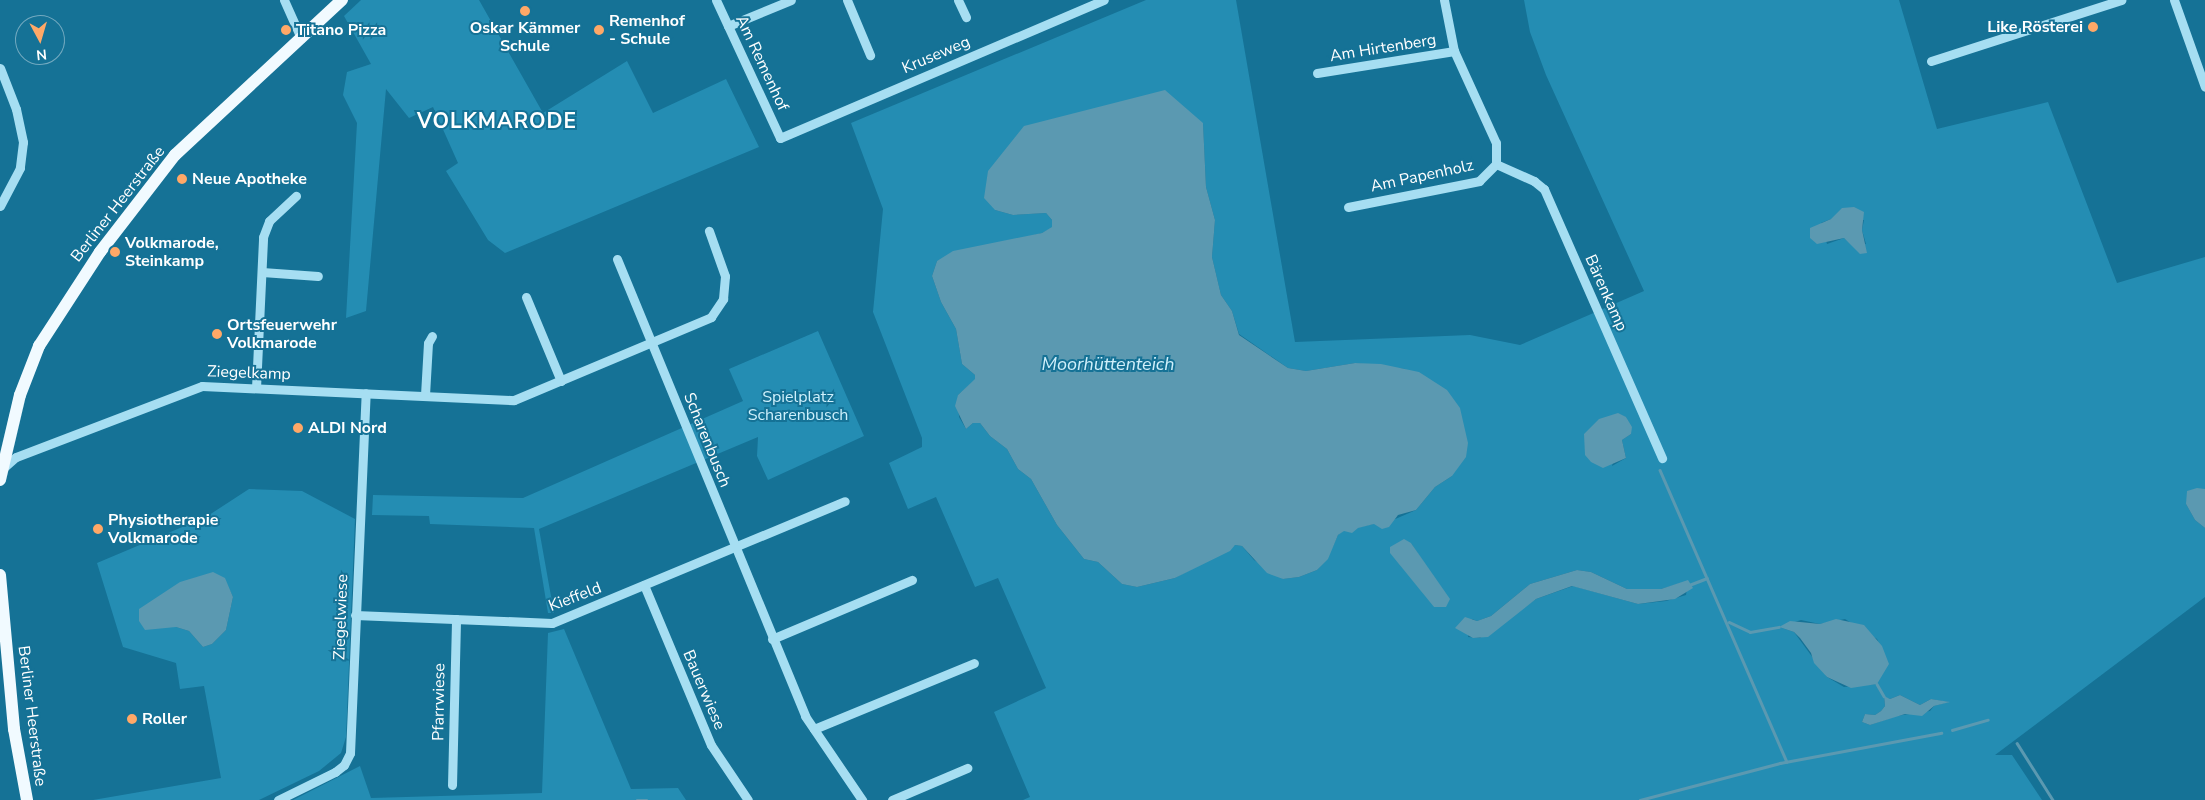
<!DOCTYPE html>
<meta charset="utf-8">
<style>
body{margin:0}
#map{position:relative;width:2205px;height:800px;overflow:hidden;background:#157296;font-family:"Nunito Sans",sans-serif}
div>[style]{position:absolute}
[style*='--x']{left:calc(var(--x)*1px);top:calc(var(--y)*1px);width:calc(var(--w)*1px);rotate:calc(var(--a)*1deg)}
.green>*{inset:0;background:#248db3}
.water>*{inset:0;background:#5b99b1}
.stream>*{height:2.5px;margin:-1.25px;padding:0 1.25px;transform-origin:1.25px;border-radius:1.25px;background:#5b99b1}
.minor>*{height:9px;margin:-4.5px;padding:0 4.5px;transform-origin:4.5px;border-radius:4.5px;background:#a6def2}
.major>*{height:12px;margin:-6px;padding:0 6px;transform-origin:6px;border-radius:6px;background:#f1faff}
.dots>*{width:14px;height:14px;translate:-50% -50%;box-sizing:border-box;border:2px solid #157296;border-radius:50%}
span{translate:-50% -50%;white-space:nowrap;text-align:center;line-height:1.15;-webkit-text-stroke:4px #157296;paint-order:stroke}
.poi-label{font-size:16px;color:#fff;font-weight:700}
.left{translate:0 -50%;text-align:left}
.right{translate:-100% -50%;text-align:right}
.street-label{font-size:16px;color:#fff}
.park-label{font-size:16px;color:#cef0fc}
.water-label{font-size:18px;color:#d1f0fb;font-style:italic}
.district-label{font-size:21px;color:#fff;font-weight:700;letter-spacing:1px}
.north{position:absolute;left:15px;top:15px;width:50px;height:50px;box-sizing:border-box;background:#157296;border:1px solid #73aac0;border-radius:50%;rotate:174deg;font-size:14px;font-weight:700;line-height:20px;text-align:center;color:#fff}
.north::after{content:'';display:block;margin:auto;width:18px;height:22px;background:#ffa867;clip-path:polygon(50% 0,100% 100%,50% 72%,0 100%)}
</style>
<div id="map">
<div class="green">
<div style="clip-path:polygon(361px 0,479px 0,543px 113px,627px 61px,653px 113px,726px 79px,759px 147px,505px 253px,488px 240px,446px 171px,458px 163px,433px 107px,409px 118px,386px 89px,366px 311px,346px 318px,357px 123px,343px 95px,347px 72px,371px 64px,344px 16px)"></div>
<div style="clip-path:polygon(evenodd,1146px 0,1236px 0,1295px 342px,1470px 335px,1520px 345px,1644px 291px,1546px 75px,1530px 32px,1524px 0,1899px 0,1937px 129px,2048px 102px,2117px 283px,2205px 257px,2205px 489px,2186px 504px,2195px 520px,2205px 528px,2205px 597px,1995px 755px,2012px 755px,2042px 800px,1023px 800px,1030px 797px,994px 712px,1046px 688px,998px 578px,975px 587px,936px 497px,908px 509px,889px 463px,922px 447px,922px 438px,873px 312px,883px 209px,851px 123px,1146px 0,1203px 123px,1206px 187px,1215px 220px,1212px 257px,1221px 295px,1232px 311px,1239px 334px,1288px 368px,1306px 371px,1355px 363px,1405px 369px,1452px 476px,1435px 487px,1416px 510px,1393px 520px,1344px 530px,1338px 535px,1327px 559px,1317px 570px,1299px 577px,1283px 579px,1254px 560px,1242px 546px,1235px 545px,1175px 578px,1137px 587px,1122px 584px,1098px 562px,1084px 559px,1057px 525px,1031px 479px,1018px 469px,1007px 449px,990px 436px,980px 423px,973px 423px,966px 429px,959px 417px,958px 395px,975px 380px,975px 375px,962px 364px,956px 329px,941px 302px,932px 276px,937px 261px,1042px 233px,1052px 228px,1052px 220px,1046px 213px,1013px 215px,995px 210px,1203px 123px,1146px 0,1831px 219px,1864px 220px,1862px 230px,1866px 244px,1852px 245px,1844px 238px,1827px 244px,1821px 223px,1831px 219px,1146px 0,1626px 417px,1631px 434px,1622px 440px,1626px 458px,1612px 466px,1626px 417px,1146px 0,1411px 543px,1430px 572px,1434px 607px,1411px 543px,1146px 0,1577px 570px,1591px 572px,1627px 589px,1661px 589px,1688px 581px,1686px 595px,1666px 601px,1638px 604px,1573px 586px,1536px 599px,1480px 638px,1468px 637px,1472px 619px,1477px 621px,1491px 616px,1530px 584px,1577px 570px,1146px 0,1845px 619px,1877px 639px,1882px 650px,1876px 684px,1844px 687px,1827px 677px,1794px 632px,1779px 627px,1801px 620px,1820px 624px,1845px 619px,1146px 0,1900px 695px,1920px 705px,1931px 699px,1948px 702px,1934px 706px,1930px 711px,1896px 716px,1870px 725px,1862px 722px,1865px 714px,1875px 715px,1881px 711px,1885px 706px,1884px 697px,1890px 699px,1900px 695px)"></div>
<div style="clip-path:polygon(818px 331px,864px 436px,768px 480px,757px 456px,758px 437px,539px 529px,554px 613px,548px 613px,534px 528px,430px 524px,429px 516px,372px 515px,373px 495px,523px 498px,743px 401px,729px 369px)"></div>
<div style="clip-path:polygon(evenodd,249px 489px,302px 491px,355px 519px,346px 737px,341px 753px,319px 771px,259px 800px,93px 800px,221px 778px,204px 686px,180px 689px,176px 663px,123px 647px,97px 563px,206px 517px,249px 489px,224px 578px,233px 597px,226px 630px,212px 644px,203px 647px,189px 631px,176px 627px,224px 578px)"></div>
<div style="clip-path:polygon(564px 629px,631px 789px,678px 788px,686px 800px,293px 800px,360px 766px,371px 798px,542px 793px,548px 633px)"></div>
</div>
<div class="water">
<div style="clip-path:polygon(1165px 90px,1203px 123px,1206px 187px,1215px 220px,1212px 257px,1221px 295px,1232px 311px,1239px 335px,1288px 368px,1306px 371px,1355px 363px,1381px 364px,1419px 372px,1447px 390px,1460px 408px,1468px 443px,1466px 457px,1452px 476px,1435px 487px,1416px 510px,1398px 515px,1389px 527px,1382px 529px,1374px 524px,1358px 528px,1352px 533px,1344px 531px,1338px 535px,1328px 559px,1317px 570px,1299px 577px,1283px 579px,1267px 573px,1242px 546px,1235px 545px,1230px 551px,1175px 578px,1137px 587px,1122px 584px,1098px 562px,1084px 559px,1057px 525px,1031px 479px,1018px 469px,1007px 449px,990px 436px,980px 423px,973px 423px,966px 429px,955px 406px,958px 395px,975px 379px,975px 375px,962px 364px,956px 329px,941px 302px,932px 276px,937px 261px,953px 251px,1042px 233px,1052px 227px,1052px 220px,1046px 213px,1013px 215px,995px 210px,984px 198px,988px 171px,1024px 126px)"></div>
<div style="clip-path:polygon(1854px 207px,1864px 212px,1862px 230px,1867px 253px,1860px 254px,1844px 238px,1817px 244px,1810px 238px,1810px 228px,1831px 219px,1842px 208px)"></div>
<div style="clip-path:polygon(1618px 413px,1626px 417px,1632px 427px,1631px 434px,1622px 440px,1626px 458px,1603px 468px,1591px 462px,1585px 455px,1584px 434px,1599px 419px)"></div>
<div style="clip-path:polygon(2197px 488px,2205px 489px,2205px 528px,2195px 520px,2186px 504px,2187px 491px)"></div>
<div style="clip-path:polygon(1404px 539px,1411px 543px,1450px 599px,1446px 607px,1434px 607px,1390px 553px,1390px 547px)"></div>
<div style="clip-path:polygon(1577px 570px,1591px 572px,1627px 589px,1661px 589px,1688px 580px,1693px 588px,1675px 599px,1638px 604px,1572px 586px,1536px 599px,1488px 637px,1473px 638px,1455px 628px,1465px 617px,1477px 621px,1491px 616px,1530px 584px)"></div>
<div style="clip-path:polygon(213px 572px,225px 578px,233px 597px,226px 630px,212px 644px,203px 647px,189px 631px,176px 627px,145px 630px,139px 621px,139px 609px,180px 582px)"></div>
<div style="clip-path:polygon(1836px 619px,1864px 625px,1882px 646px,1889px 664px,1877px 684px,1851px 688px,1827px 677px,1814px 663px,1811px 653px,1800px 638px,1794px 632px,1779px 627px,1790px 621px,1820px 624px)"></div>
<div style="clip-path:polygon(1900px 695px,1920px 705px,1931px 699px,1950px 702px,1934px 706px,1922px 716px,1905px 714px,1870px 725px,1862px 722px,1865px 714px,1875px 715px,1881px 711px,1885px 706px,1884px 696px,1890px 699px)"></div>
</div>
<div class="stream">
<div style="--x:1660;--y:470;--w:318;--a:66.5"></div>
<div style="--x:1689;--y:585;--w:19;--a:-21"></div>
<div style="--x:1729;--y:622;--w:23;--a:25"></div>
<div style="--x:1750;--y:632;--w:29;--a:-10"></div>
<div style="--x:1877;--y:684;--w:14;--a:60"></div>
<div style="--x:1952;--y:730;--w:37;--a:-16"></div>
<div style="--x:2017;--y:743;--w:67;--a:57.7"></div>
<div style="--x:637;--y:800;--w:10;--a:0"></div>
<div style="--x:1640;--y:800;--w:145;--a:-14.8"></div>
<div style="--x:1780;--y:763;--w:164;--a:-10.6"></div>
</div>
<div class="minor">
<div style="--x:284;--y:0;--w:42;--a:65.9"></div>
<div style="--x:716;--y:0;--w:152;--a:65.1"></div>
<div style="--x:780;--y:138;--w:352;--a:-23.1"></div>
<div style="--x:847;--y:0;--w:60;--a:67.3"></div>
<div style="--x:958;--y:0;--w:19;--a:65"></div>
<div style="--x:2174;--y:0;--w:92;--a:70.4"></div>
<div style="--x:728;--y:26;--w:68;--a:-22.4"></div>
<div style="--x:1931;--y:61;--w:200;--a:-17.8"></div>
<div style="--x:0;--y:68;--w:44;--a:68.7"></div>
<div style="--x:16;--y:109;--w:34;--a:78"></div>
<div style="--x:23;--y:142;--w:26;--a:97"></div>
<div style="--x:20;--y:168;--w:43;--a:117.8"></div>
<div style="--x:1317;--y:73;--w:139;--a:-9.1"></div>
<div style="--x:1496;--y:164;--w:42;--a:24.1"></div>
<div style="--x:1534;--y:181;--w:13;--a:39"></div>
<div style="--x:1544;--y:189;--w:294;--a:66.3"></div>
<div style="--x:1348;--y:207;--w:134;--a:-11.2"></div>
<div style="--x:1479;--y:181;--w:24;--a:-45"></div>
<div style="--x:1496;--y:164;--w:21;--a:-90"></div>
<div style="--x:1496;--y:143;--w:101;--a:-114.5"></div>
<div style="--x:1454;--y:51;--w:52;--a:-101.1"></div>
<div style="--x:617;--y:259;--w:494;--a:67.6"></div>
<div style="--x:805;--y:716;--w:102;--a:55.8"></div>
<div style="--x:262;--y:272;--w:56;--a:4.1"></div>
<div style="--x:526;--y:297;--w:91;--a:67.4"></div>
<div style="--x:256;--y:388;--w:151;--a:-87.3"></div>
<div style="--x:263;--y:237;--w:17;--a:-69"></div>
<div style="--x:269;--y:221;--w:37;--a:-43"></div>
<div style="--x:425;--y:395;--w:52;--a:-86.7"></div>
<div style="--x:428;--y:343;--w:8;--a:-60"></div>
<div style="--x:2;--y:469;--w:18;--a:-41"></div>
<div style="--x:16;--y:457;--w:199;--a:-20.9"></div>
<div style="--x:202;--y:386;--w:312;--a:2.6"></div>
<div style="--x:514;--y:400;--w:214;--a:-22.8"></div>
<div style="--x:711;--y:317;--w:22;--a:-56"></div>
<div style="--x:723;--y:299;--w:23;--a:-85"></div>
<div style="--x:725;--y:276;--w:48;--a:-109.6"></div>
<div style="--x:644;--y:585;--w:173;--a:67.3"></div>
<div style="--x:711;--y:745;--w:66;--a:56.1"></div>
<div style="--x:355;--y:615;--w:197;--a:2.3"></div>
<div style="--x:552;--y:623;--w:317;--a:-22.6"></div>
<div style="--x:772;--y:639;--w:152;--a:-22.9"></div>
<div style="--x:814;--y:729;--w:173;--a:-22.4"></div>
<div style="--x:452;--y:785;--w:166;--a:-88.6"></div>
<div style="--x:278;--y:800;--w:64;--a:-26.2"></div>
<div style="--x:335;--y:772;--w:11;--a:-38"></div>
<div style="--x:344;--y:765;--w:13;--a:-63"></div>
<div style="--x:350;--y:753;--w:360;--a:-87.5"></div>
<div style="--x:892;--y:800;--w:82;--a:-23.1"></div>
</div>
<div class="major">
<div style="--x:0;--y:480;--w:87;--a:-76.8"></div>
<div style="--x:20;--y:395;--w:53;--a:-68.8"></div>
<div style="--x:39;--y:346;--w:112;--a:-57"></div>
<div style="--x:100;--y:252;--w:123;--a:-52.3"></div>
<div style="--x:175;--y:155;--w:228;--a:-42.9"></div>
<div style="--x:0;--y:575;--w:155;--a:84.8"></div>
<div style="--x:14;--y:729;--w:72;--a:79.6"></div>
</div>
<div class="dots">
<div style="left:525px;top:11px;background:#ffa867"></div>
<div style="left:2093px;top:27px;background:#ffa867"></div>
<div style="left:286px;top:30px;background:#ffa867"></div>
<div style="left:599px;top:30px;background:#ffa867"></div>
<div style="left:182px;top:179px;background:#ffa867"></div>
<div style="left:115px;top:252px;background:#ffa867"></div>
<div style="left:217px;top:334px;background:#ffa867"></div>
<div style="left:298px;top:428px;background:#ffa867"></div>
<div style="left:98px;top:529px;background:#ffa867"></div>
<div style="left:132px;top:719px;background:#ffa867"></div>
</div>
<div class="poi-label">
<span class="left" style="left:609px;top:30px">Remenhof<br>- Schule</span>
<span class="right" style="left:2083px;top:27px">Like Rösterei</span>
<span style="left:525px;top:37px">Oskar Kämmer<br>Schule</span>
<span class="left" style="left:296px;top:30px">Titano Pizza</span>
<span class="left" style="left:192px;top:179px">Neue Apotheke</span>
<span class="left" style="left:125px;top:252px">Volkmarode,<br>Steinkamp</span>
<span class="left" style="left:227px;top:334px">Ortsfeuerwehr<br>Volkmarode</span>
<span class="left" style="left:308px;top:428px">ALDI Nord</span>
<span class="left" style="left:108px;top:529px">Physiotherapie<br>Volkmarode</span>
<span class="left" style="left:142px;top:719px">Roller</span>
</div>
<div class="street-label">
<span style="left:1383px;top:48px;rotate:-9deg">Am Hirtenberg</span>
<span style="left:936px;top:55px;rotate:-23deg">Kruseweg</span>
<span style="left:762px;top:63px;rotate:65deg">Am Remenhof</span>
<span style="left:1422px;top:176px;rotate:-12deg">Am Papenholz</span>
<span style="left:118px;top:204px;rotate:-52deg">Berliner Heerstraße</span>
<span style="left:1606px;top:293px;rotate:66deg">Bärenkamp</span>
<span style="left:249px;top:373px;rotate:2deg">Ziegelkamp</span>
<span style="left:707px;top:440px;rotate:68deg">Scharenbusch</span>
<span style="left:575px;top:597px;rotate:-21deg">Kieffeld</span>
<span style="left:341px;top:617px;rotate:-88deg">Ziegelwiese</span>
<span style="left:704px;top:690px;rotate:67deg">Bauerwiese</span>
<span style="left:439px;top:702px;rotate:-89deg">Pfarrwiese</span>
<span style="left:32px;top:716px;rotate:83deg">Berliner Heerstraße</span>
</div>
<div class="park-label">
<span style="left:798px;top:406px">Spielplatz<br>Scharenbusch</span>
</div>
<div class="water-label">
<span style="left:1108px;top:364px">Moorhüttenteich</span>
</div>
<div class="district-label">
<span style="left:497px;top:121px">VOLKMARODE</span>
</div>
<div class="north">N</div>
</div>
